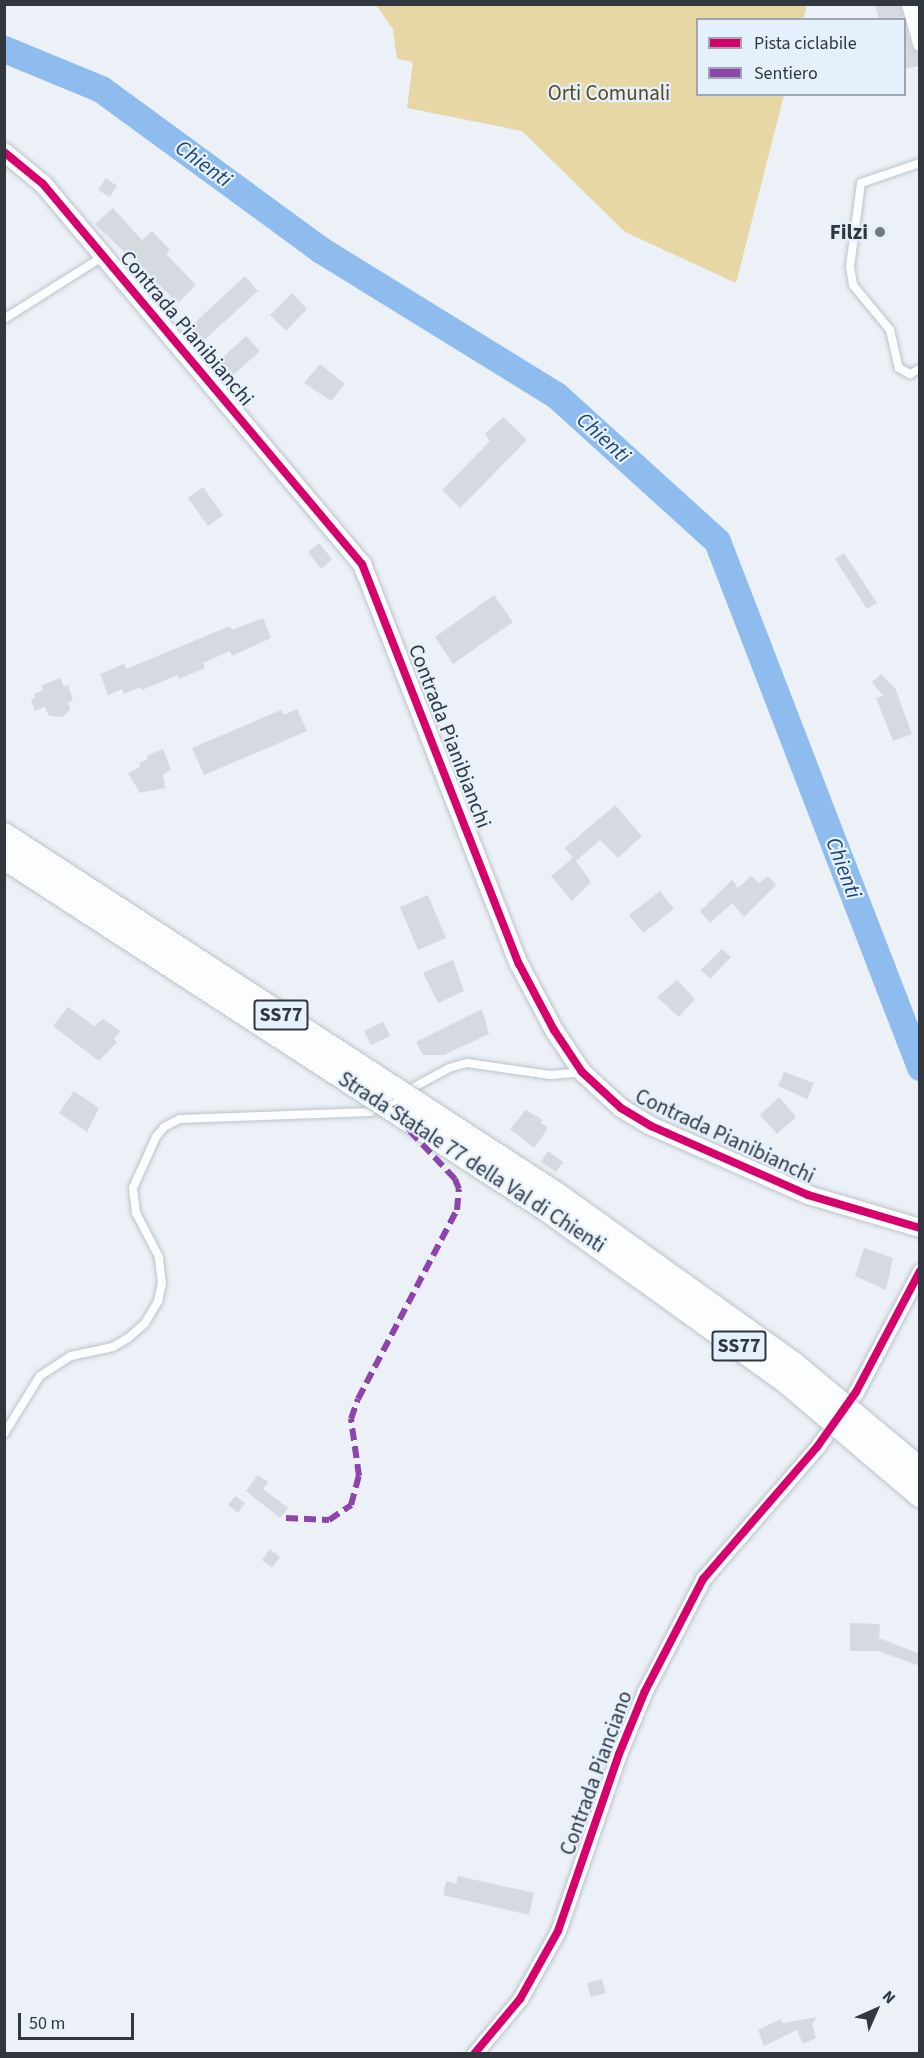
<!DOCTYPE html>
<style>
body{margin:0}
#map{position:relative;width:924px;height:2058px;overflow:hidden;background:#ebf1f7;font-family:"Source Sans 3",sans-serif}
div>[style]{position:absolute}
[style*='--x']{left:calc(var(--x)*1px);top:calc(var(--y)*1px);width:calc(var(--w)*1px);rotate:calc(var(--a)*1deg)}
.green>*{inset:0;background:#e6d7a5}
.river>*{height:27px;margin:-13.5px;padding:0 13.5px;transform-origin:13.5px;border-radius:13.5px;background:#8fbcef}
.building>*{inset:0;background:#d4dae0}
.roads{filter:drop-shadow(0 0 2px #bdc3ca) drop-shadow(0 0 2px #bdc3ca)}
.service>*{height:8px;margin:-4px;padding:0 4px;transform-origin:4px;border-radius:4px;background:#fcfdfe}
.minor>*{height:15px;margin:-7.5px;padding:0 7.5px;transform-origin:7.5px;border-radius:7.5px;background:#fcfdfe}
.tertiary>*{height:18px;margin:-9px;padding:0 9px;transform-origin:9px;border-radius:9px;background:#fcfdfe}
.bridges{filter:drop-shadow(0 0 2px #bdc3ca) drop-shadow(0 0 2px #bdc3ca)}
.trunk-bridge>*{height:24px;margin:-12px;padding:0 12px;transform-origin:12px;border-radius:12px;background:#fcfdfe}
.quiet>*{height:6px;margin-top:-3px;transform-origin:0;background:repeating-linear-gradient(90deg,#8e44ad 0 12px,transparent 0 18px)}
.cycleway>*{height:8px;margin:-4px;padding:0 4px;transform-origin:4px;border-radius:4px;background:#d6006c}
.dots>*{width:16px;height:16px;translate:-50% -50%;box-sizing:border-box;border:3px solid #e5f0fd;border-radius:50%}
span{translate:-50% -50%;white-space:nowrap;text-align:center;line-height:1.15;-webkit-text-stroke:4.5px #e5f0fd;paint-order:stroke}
.shield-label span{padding:2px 4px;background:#e5f0fd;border:2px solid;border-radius:4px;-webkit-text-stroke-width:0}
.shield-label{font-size:20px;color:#30373f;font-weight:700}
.park-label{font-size:21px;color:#56481f}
.poi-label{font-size:21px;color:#30373f;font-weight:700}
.right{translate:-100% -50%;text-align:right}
.street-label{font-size:21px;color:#30373f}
.water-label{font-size:22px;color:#1c4775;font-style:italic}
.frame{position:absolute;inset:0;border:6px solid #30373f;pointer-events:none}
.legend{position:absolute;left:696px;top:18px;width:210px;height:78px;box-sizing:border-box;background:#e5f0fd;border:2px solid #9da6b1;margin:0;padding:8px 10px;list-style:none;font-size:18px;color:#30373f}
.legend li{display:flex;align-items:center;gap:12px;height:30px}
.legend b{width:30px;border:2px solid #9da6b1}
.north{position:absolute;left:846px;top:1980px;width:60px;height:60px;-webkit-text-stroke:4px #e5f0fd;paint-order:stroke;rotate:45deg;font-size:16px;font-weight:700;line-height:24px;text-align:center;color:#30373f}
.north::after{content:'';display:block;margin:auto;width:21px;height:27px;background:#30373f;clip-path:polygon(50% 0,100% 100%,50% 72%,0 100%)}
.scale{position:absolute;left:18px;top:2013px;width:116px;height:27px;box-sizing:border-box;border:3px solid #30373f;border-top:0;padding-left:8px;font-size:18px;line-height:21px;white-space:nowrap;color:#30373f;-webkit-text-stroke:4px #e5f0fd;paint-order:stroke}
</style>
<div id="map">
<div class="green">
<div style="clip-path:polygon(376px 5px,807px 5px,803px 19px,698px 20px,698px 94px,784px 95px,736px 283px,625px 232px,522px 131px,407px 108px,413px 62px,397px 59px,393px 29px)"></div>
</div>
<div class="river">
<div style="--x:4;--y:49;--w:105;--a:22.4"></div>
<div style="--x:101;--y:89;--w:273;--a:36.2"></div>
<div style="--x:321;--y:250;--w:276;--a:31.7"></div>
<div style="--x:556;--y:395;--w:217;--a:42.2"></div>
<div style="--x:717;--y:541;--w:564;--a:68.9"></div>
</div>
<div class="building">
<div style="clip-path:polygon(875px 4px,900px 4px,903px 20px,879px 20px)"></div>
<div style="clip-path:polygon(904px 24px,911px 46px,920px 53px,920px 66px,904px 69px)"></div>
<div style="clip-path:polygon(106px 178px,117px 186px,110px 197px,98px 190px)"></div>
<div style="clip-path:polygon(113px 208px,142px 240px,152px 231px,170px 250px,166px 254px,196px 285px,178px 303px,95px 224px)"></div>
<div style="clip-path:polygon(245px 276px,258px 291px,201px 343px,188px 329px)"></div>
<div style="clip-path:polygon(292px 293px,307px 309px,286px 331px,270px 315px)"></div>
<div style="clip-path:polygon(246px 336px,260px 351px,232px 376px,219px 361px)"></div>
<div style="clip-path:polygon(320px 364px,345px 384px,331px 401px,304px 383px)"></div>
<div style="clip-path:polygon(503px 417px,527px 440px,460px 508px,442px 490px,490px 441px,485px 434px)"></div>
<div style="clip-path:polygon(203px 487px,223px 515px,208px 526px,188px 498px)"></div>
<div style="clip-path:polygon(319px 543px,332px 559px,321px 569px,308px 552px)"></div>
<div style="clip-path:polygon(844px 553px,877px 603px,867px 609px,835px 559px)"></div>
<div style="clip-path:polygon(494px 595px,513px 622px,453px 664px,435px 637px)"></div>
<div style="clip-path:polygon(263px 618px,271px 638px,232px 656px,230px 651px,203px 663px,205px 668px,179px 679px,178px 675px,142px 690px,140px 687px,124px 694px,122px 689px,108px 695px,100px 674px,124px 664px,126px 669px,230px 626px,232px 630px)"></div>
<div style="clip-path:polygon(881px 674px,895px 688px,912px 734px,893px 741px,876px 698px,883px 696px,872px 682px)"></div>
<div style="clip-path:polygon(60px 678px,64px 687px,68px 685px,73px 700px,68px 702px,70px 709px,63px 717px,49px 716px,45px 707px,35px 711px,31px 700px,35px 698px,34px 694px,43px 690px,41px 686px)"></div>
<div style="clip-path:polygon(297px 709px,307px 731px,204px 775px,192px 748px,281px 710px,284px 715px)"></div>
<div style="clip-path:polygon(163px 749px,171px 770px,163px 774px,165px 788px,140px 793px,128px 773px,140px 767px,139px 763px,148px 759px,146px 756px)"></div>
<div style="clip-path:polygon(615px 805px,642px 836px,618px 858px,600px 840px,576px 861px,591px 882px,572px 901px,551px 876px,573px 858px,565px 848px)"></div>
<div style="clip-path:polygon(751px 876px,759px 883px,768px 876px,776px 885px,744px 917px,732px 903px,710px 923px,700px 911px,732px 880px,738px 888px)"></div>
<div style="clip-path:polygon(660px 891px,674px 909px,643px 933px,629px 915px)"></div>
<div style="clip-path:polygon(428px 895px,446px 938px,418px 950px,400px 907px)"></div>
<div style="clip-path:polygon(722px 949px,731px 957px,710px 979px,701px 970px)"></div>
<div style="clip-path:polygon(453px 960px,464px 991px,438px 1003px,423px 973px)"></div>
<div style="clip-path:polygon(677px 980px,695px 999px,679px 1017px,657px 997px)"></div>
<div style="clip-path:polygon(68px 1007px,94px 1026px,103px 1019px,120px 1031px,114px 1039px,117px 1042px,99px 1061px,53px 1026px)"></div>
<div style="clip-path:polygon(482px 1009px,489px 1034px,444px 1055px,423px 1055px,416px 1042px)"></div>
<div style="clip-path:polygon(383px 1022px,390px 1036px,371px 1045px,364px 1031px)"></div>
<div style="clip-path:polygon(784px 1072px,814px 1083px,807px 1099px,778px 1086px)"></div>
<div style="clip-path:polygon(74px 1091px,99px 1108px,87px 1132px,59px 1113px)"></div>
<div style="clip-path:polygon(779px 1097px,796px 1117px,777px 1134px,760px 1115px)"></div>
<div style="clip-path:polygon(526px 1110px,543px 1120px,541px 1123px,548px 1128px,534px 1148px,510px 1129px)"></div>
<div style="clip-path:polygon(548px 1151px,563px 1162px,556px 1172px,541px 1162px)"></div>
<div style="clip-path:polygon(864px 1248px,893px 1258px,886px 1290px,855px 1276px)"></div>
<div style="clip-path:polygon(258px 1475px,268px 1482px,263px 1489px,288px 1508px,280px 1518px,246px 1491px)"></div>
<div style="clip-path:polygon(235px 1496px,245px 1503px,238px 1513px,228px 1505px)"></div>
<div style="clip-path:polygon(270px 1549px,280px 1557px,272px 1568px,262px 1560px)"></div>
<div style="clip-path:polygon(850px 1623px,880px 1624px,879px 1638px,920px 1654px,920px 1666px,878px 1651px,850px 1651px)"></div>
<div style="clip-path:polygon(458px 1876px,534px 1893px,529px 1915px,443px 1895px,446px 1881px,456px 1884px)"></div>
<div style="clip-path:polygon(602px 1979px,606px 1993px,591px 1997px,587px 1983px)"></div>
<div style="clip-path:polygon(817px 2017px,812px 2024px,816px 2038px,803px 2044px,797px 2030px,764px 2046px,758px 2030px,781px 2019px,783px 2023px)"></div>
</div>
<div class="roads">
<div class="service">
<div style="--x:920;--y:163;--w:62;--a:161.3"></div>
<div style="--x:861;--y:183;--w:84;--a:97.5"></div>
<div style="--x:850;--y:266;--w:19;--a:81"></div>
<div style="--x:853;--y:285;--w:58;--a:50.6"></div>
<div style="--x:890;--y:330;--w:39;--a:77"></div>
<div style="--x:899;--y:368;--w:13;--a:29"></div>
<div style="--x:910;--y:374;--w:11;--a:-27"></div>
<div style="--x:4;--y:319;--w:116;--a:-32.3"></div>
<div style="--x:407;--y:1091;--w:48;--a:-28.7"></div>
<div style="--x:449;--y:1068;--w:19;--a:-16"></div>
<div style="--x:467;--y:1063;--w:84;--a:8.2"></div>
<div style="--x:550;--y:1075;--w:32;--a:-5"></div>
<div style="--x:4;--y:1434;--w:68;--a:-58.2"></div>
<div style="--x:40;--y:1376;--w:37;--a:-33"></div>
<div style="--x:71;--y:1356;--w:43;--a:-12.1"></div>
<div style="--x:113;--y:1347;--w:17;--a:-31"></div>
<div style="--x:128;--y:1338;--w:23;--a:-41"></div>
<div style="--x:145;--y:1323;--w:26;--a:-59"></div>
<div style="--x:158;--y:1301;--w:18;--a:-77"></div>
<div style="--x:162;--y:1283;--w:26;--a:-97"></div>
<div style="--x:159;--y:1257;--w:50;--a:-117.6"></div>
<div style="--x:136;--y:1213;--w:25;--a:-97"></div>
<div style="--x:133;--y:1188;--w:56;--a:-65.7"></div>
<div style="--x:156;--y:1137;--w:13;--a:-51"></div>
<div style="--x:164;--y:1127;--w:18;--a:-27"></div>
<div style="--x:180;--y:1119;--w:191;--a:-2.1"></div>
<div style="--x:371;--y:1112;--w:12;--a:-31"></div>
</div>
<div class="minor">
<div style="--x:909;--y:4;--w:41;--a:74.2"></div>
<div style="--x:474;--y:2054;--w:72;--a:-50.1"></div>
<div style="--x:520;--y:1999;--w:78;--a:-60.8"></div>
<div style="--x:558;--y:1931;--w:187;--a:-71"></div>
<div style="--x:619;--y:1754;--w:68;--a:-67.6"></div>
<div style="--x:645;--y:1691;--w:126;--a:-62.6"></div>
<div style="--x:703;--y:1579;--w:174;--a:-49.2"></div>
<div style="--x:817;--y:1447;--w:67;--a:-54.7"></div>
<div style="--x:856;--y:1392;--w:137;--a:-62.1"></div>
</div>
<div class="tertiary">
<div style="--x:4;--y:152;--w:50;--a:39.4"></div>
<div style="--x:43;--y:184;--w:496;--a:50"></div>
<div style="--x:362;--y:564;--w:430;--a:68.6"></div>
<div style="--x:519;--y:964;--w:75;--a:62.1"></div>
<div style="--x:554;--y:1030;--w:50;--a:56.3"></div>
<div style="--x:582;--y:1072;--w:53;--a:42.7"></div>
<div style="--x:621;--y:1108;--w:35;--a:31"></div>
<div style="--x:651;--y:1126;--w:171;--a:23.7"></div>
<div style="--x:808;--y:1195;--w:117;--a:16.4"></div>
</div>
</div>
<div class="bridges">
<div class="trunk-bridge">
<div style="--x:4;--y:835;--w:660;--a:33.06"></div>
<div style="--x:557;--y:1195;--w:290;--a:35.6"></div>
<div style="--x:793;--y:1364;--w:165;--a:39.8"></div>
<div style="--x:4;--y:857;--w:648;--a:32.98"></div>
<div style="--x:548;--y:1210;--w:293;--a:35.7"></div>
<div style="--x:786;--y:1381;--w:176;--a:40.4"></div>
</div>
</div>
<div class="quiet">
<div style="--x:286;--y:1518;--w:43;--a:2.7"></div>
<div style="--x:329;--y:1520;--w:27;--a:-34"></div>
<div style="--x:351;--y:1505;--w:30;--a:-75"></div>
<div style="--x:359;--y:1476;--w:58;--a:-98"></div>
<div style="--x:351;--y:1419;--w:21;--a:-71"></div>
<div style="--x:358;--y:1399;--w:213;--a:-62.4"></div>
<div style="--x:457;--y:1210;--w:21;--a:-85"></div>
<div style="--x:459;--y:1189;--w:11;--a:-112"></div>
<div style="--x:455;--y:1179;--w:66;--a:-133.2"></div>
<div style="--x:410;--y:1131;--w:36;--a:-120"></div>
</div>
<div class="cycleway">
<div style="--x:4;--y:152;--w:50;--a:39.4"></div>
<div style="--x:43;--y:184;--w:496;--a:50"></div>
<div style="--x:362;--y:564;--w:430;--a:68.6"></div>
<div style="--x:519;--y:964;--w:75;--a:62.1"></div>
<div style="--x:554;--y:1030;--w:50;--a:56.3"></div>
<div style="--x:582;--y:1072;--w:53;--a:42.7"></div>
<div style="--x:621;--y:1108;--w:35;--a:31"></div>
<div style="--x:651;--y:1126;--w:171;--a:23.7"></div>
<div style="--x:808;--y:1195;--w:117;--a:16.4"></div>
<div style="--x:474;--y:2054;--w:72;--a:-50.1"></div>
<div style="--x:520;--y:1999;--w:78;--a:-60.8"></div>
<div style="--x:558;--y:1931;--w:187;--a:-71"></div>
<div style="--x:619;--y:1754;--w:68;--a:-67.6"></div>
<div style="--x:645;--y:1691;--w:126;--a:-62.6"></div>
<div style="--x:703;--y:1579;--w:174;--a:-49.2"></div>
<div style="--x:817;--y:1447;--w:67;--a:-54.7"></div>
<div style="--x:856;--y:1392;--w:137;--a:-62.1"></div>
</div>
<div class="dots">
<div style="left:880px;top:232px;background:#71787f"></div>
</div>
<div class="shield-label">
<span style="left:281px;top:1015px">SS77</span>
<span style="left:739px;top:1346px">SS77</span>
</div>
<div class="park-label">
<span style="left:609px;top:93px">Orti Comunali</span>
</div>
<div class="poi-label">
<span class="right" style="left:868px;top:232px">Filzi</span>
</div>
<div class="street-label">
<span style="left:187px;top:328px;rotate:50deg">Contrada Pianibianchi</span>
<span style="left:450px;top:736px;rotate:69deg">Contrada Pianibianchi</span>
<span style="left:725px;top:1136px;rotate:25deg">Contrada Pianibianchi</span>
<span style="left:472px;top:1162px;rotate:33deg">Strada Statale 77 della Val di Chienti</span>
<span style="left:596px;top:1773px;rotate:-70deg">Contrada Pianciano</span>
</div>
<div class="water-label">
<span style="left:203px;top:164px;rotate:36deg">Chienti</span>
<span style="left:603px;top:438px;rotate:42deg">Chienti</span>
<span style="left:843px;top:868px;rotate:69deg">Chienti</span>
</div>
<div class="frame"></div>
<ul class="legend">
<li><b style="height:8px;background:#d6006c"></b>Pista ciclabile</li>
<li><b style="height:8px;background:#8e44ad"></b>Sentiero</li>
</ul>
<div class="north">N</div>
<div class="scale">50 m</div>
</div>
